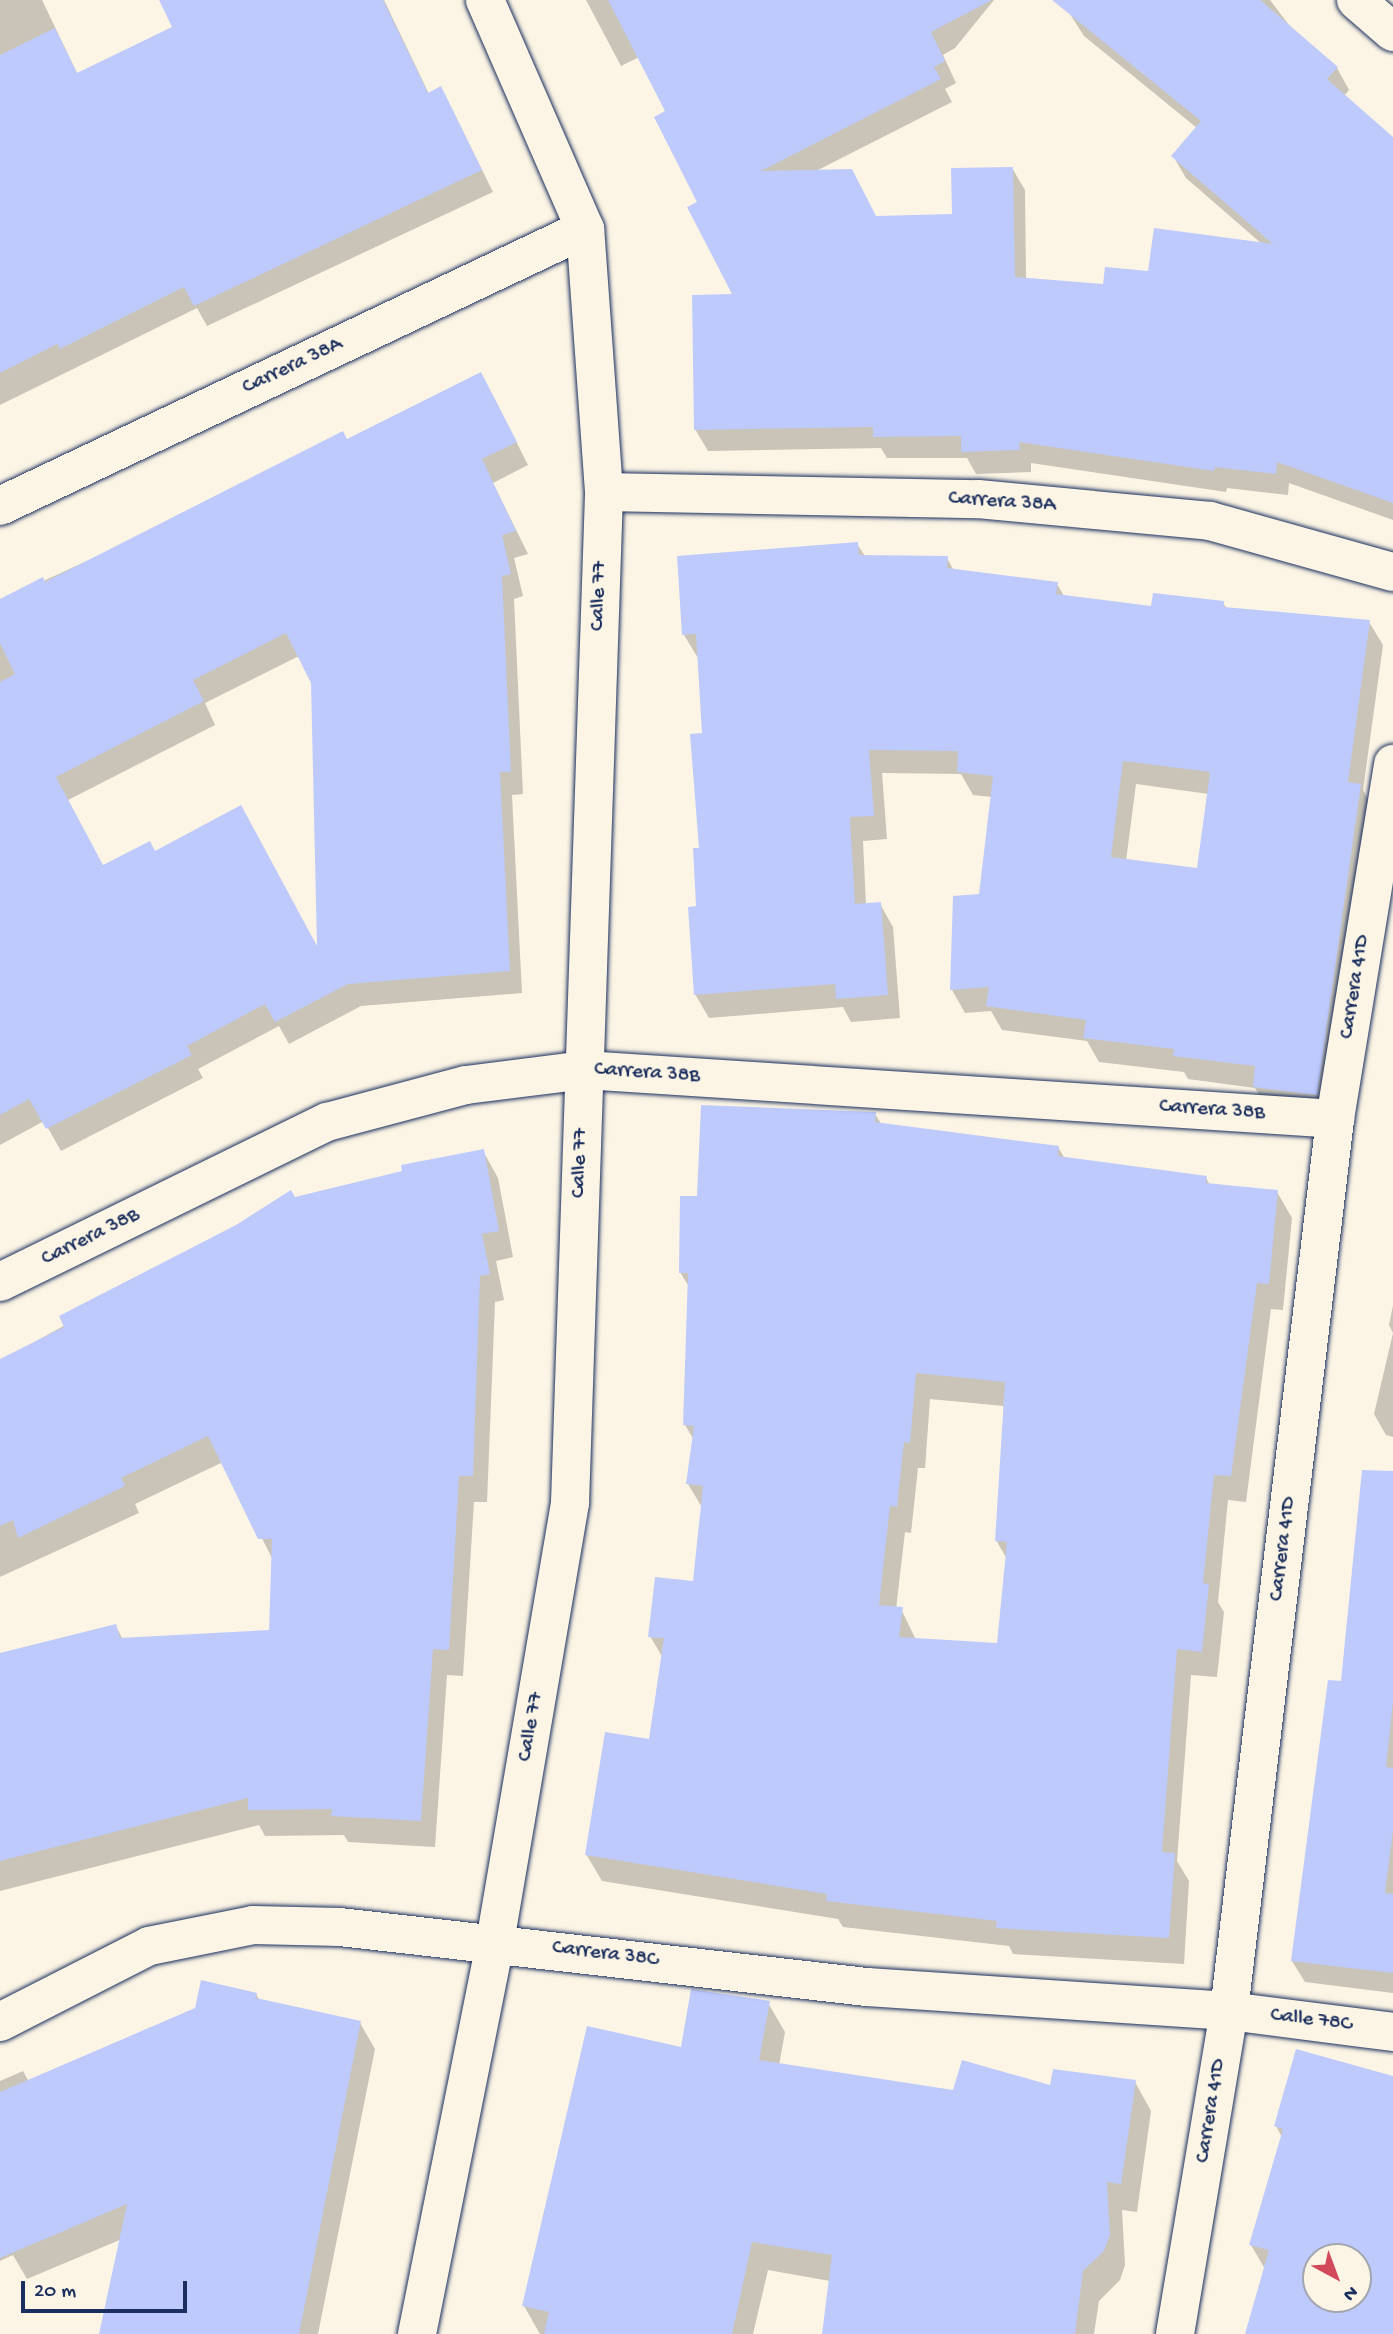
<!DOCTYPE html>
<style>
body{margin:0}
#map{position:relative;width:1393px;height:2334px;overflow:hidden;background:#fcf5e5;font-family:"Gochi Hand",sans-serif}
div>[style]{position:absolute}
[style*='--x']{left:calc(var(--x)*1px);top:calc(var(--y)*1px);width:calc(var(--w)*1px);rotate:calc(var(--a)*1deg)}
.shadow>*{inset:0;background:#0003}
.building>*{inset:0;background:#becafb}
.roads{filter:drop-shadow(0 0 2px #1b2f5e) drop-shadow(0 0 2px #1b2f5e)}
.street>*{height:38px;margin:-19px;padding:0 19px;transform-origin:19px;border-radius:19px;background:#fcf5e5}
span{translate:-50% -50%;white-space:nowrap;text-align:center;line-height:1.15;-webkit-text-stroke:6px #fcf5e5;paint-order:stroke}
.street-label{font-size:21px;color:#1b2f5e}
.north{position:absolute;left:1302px;top:2243px;width:70px;height:70px;box-sizing:border-box;background:#fcf5e5;border:2px solid #a2a6af;border-radius:50%;rotate:139deg;font-size:19px;font-weight:700;line-height:28px;text-align:center;color:#1b2f5e}
.north::after{content:'';display:block;margin:auto;width:24px;height:32px;background:#d1495b;clip-path:polygon(50% 0,100% 100%,50% 72%,0 100%)}
.scale{position:absolute;left:21px;top:2281px;width:166px;height:32px;box-sizing:border-box;border:4px solid #1b2f5e;border-top:0;padding-left:9px;font-size:21px;line-height:24px;white-space:nowrap;color:#1b2f5e;-webkit-text-stroke:5px #fcf5e5;paint-order:stroke}
</style>
<div id="map">
<div class="shadow">
<div style="clip-path:polygon(0 0,42px 0,78px 75px,175px 28px,161px 0,384px 0,429px 94px,452px 109px,493px 192px,207px 326px,197px 308px,0 405px,0 152px,40px 132px,0 54px)"></div>
<div style="clip-path:polygon(586px 0,994px 0,955px 48px,943px 55px,956px 83px,945px 89px,952px 102px,814px 172px,876px 218px,954px 216px,1012px 168px,1025px 190px,1026px 280px,1105px 286px,1262px 244px,1186px 178px,1173px 156px,1197px 128px,1084px 36px,1061px 0,1270px 0,1292px 29px,1337px 68px,1349px 90px,1344px 96px,1393px 148px,1393px 520px,1289px 483px,1288px 495px,1227px 488px,1226px 492px,1031px 463px,1031px 472px,976px 474px,967px 458px,887px 458px,881px 448px,708px 451px,695px 429px,735px 296px,667px 112px,639px 57px,621px 66px)"></div>
<div style="clip-path:polygon(evenodd,493px 396px,528px 465px,493px 483px,528px 554px,514px 558px,523px 596px,514px 599px,523px 794px,512px 795px,522px 993px,361px 1006px,289px 1044px,279px 1026px,198px 1069px,203px 1078px,61px 1151px,44px 1121px,0 1145px,0 601px,347px 441px,493px 396px,299px 656px,313px 682px,319px 952px,155px 853px,103px 867px,68px 800px,215px 725px,205px 703px,299px 656px)"></div>
<div style="clip-path:polygon(evenodd,857px 544px,865px 556px,947px 558px,954px 571px,1057px 584px,1064px 596px,1153px 608px,1223px 603px,1227px 609px,1369px 622px,1383px 645px,1363px 790px,1374px 809px,1330px 1118px,1268px 1110px,1255px 1088px,1188px 1079px,1184px 1072px,1099px 1062px,1087px 1041px,1002px 1030px,991px 1011px,965px 1013px,952px 990px,980px 896px,992px 797px,973px 795px,961px 774px,882px 773px,887px 839px,863px 841px,866px 905px,880px 904px,893px 927px,900px 1018px,851px 1022px,843px 1007px,709px 1018px,695px 994px,704px 735px,698px 658px,684px 635px,857px 544px,1136px 784px,1209px 794px,1199px 870px,1126px 861px,1136px 784px)"></div>
<div style="clip-path:polygon(evenodd,875px 1114px,882px 1125px,1058px 1147px,1065px 1159px,1206px 1178px,1210px 1185px,1277px 1192px,1292px 1218px,1283px 1310px,1271px 1309px,1246px 1502px,1228px 1500px,1218px 1602px,1224px 1612px,1217px 1677px,1191px 1675px,1177px 1861px,1189px 1881px,1184px 1964px,1013px 1954px,1009px 1946px,843px 1927px,838px 1919px,602px 1881px,586px 1854px,651px 1741px,663px 1658px,650px 1636px,695px 1583px,703px 1509px,688px 1484px,694px 1440px,685px 1425px,689px 1287px,680px 1272px,698px 1198px,875px 1114px,930px 1399px,1004px 1406px,996px 1540px,1007px 1559px,999px 1645px,916px 1640px,901px 1609px,896px 1609px,905px 1532px,911px 1533px,918px 1468px,925px 1468px,930px 1399px)"></div>
<div style="clip-path:polygon(483px 1151px,498px 1178px,513px 1257px,496px 1261px,504px 1300px,495px 1302px,487px 1502px,474px 1502px,463px 1676px,447px 1675px,435px 1847px,348px 1842px,344px 1835px,265px 1836px,259px 1825px,0 1891px,0 1655px,116px 1626px,123px 1640px,270px 1632px,273px 1560px,223px 1462px,135px 1504px,139px 1513px,0 1577px,0 1361px,294px 1199px)"></div>
<div style="clip-path:polygon(1393px 1305px,1393px 1333px,1389px 1325px)"></div>
<div style="clip-path:polygon(1393px 1333px,1393px 1437px,1386px 1435px,1374px 1414px)"></div>
<div style="clip-path:polygon(1393px 1510px,1393px 1993px,1305px 1982px,1292px 1961px,1342px 1683px)"></div>
<div style="clip-path:polygon(256px 1994px,260px 2001px,360px 2023px,375px 2049px,318px 2334px,101px 2334px,122px 2239px,27px 2279px,13px 2255px,0 2261px,0 2081px,23px 2071px,29px 2082px)"></div>
<div style="clip-path:polygon(768px 2003px,785px 2032px,779px 2065px,955px 2091px,1135px 2082px,1151px 2111px,1137px 2212px,1122px 2210px,1125px 2265px,1120px 2280px,1099px 2301px,1094px 2334px,824px 2334px,830px 2281px,768px 2270px,753px 2334px,540px 2334px,524px 2306px,683px 2049px)"></div>
<div style="clip-path:polygon(evenodd,1393px 2078px,1393px 2334px,1247px 2334px,1265px 2269px,1251px 2245px,1282px 2137px,1276px 2126px,1393px 2078px,1316px 2257px,1358px 2257px,1358px 2299px,1316px 2299px,1316px 2257px)"></div>
</div>
<div class="building">
<div style="clip-path:polygon(159px 0,383px 0,428px 93px,441px 86px,482px 170px,194px 306px,184px 287px,60px 349px,57px 344px,0 373px,0 55px,55px 28px,77px 73px,172px 27px)"></div>
<div style="clip-path:polygon(608px 0,992px 0,931px 32px,945px 61px,934px 67px,941px 79px,761px 171px,852px 169px,876px 216px,952px 214px,951px 168px,1013px 167px,1015px 277px,1103px 284px,1105px 267px,1148px 271px,1154px 228px,1273px 244px,1171px 156px,1201px 121px,1052px 0,1260px 0,1338px 67px,1327px 79px,1393px 137px,1393px 503px,1277px 462px,1276px 474px,1215px 467px,1214px 471px,1019px 442px,1020px 450px,961px 452px,961px 436px,873px 437px,873px 427px,694px 430px,692px 295px,732px 294px,687px 207px,697px 202px,654px 117px,665px 111px)"></div>
<div style="clip-path:polygon(evenodd,481px 372px,517px 442px,482px 459px,516px 531px,502px 535px,511px 574px,502px 576px,511px 772px,500px 772px,510px 971px,348px 984px,275px 1022px,265px 1004px,187px 1046px,192px 1055px,46px 1129px,29px 1099px,0 1115px,0 682px,15px 674px,0 643px,0 599px,43px 577px,45px 582px,343px 431px,347px 439px,481px 372px,286px 633px,311px 683px,317px 946px,241px 805px,155px 851px,150px 841px,103px 865px,56px 777px,204px 701px,193px 680px,286px 633px)"></div>
<div style="clip-path:polygon(evenodd,858px 542px,859px 555px,948px 556px,947px 568px,1058px 582px,1056px 594px,1151px 606px,1153px 593px,1224px 601px,1224px 607px,1370px 620px,1348px 782px,1361px 784px,1317px 1095px,1253px 1087px,1255px 1066px,1173px 1056px,1174px 1049px,1083px 1038px,1086px 1020px,986px 1006px,989px 987px,950px 990px,953px 896px,979px 894px,993px 776px,957px 772px,958px 751px,869px 750px,874px 816px,850px 817px,855px 904px,881px 902px,888px 995px,836px 999px,835px 984px,694px 995px,688px 907px,696px 906px,693px 848px,699px 848px,690px 734px,702px 733px,696px 634px,682px 635px,677px 556px,858px 542px,1123px 761px,1210px 772px,1197px 868px,1111px 857px,1123px 761px)"></div>
<div style="clip-path:polygon(evenodd,701px 1105px,876px 1112px,875px 1122px,1059px 1146px,1058px 1156px,1207px 1176px,1206px 1183px,1278px 1190px,1269px 1284px,1257px 1283px,1231px 1476px,1214px 1475px,1203px 1583px,1209px 1584px,1202px 1652px,1177px 1649px,1162px 1852px,1175px 1853px,1169px 1938px,996px 1928px,997px 1921px,826px 1901px,827px 1894px,585px 1855px,605px 1732px,649px 1739px,664px 1638px,648px 1637px,655px 1577px,693px 1581px,703px 1486px,686px 1484px,694px 1426px,683px 1425px,688px 1273px,679px 1273px,680px 1196px,697px 1196px,701px 1105px,916px 1373px,1005px 1382px,995px 1541px,1007px 1542px,997px 1643px,899px 1637px,903px 1607px,879px 1605px,890px 1506px,897px 1507px,904px 1442px,910px 1443px,916px 1373px)"></div>
<div style="clip-path:polygon(484px 1149px,499px 1231px,482px 1234px,490px 1274px,480px 1276px,473px 1476px,459px 1476px,449px 1650px,433px 1649px,421px 1821px,331px 1816px,332px 1809px,248px 1810px,248px 1798px,0 1861px,0 1653px,116px 1624px,120px 1638px,269px 1630px,272px 1539px,258px 1539px,208px 1436px,121px 1478px,125px 1486px,18px 1538px,13px 1520px,0 1526px,0 1359px,64px 1327px,59px 1316px,236px 1225px,291px 1190px,295px 1197px,402px 1171px,401px 1165px)"></div>
<div style="clip-path:polygon(1362px 1470px,1393px 1471px,1393px 1701px,1386px 1767px,1393px 1768px,1393px 1830px,1385px 1893px,1393px 1894px,1393px 1973px,1291px 1961px,1328px 1680px,1341px 1681px)"></div>
<div style="clip-path:polygon(201px 1980px,257px 1993px,256px 1998px,361px 2021px,299px 2334px,99px 2334px,127px 2204px,0 2258px,0 2092px,195px 2008px)"></div>
<div style="clip-path:polygon(691px 1989px,770px 2001px,759px 2060px,953px 2090px,962px 2060px,1050px 2085px,1053px 2069px,1136px 2080px,1121px 2184px,1107px 2182px,1110px 2235px,1104px 2251px,1083px 2271px,1075px 2334px,822px 2334px,832px 2255px,752px 2242px,732px 2334px,544px 2334px,549px 2312px,522px 2306px,587px 2026px,681px 2047px)"></div>
<div style="clip-path:polygon(evenodd,1296px 2049px,1393px 2076px,1393px 2334px,1245px 2334px,1269px 2250px,1249px 2245px,1283px 2129px,1274px 2126px,1296px 2049px,1316px 2257px,1358px 2257px,1358px 2299px,1316px 2299px,1316px 2257px)"></div>
</div>
<div class="roads">
<div class="street">
<div style="--x:1356;--y:0;--w:49;--a:40.9"></div>
<div style="--x:604;--y:492;--w:374;--a:1.1"></div>
<div style="--x:978;--y:499;--w:233;--a:5.4"></div>
<div style="--x:1210;--y:521;--w:190;--a:15.6"></div>
<div style="--x:0;--y:506;--w:647;--a:-25.34"></div>
<div style="--x:0;--y:1282;--w:364;--a:-26.1"></div>
<div style="--x:327;--y:1122;--w:144;--a:-14.9"></div>
<div style="--x:466;--y:1085;--w:119;--a:-7.2"></div>
<div style="--x:584;--y:1070;--w:753;--a:3.73"></div>
<div style="--x:0;--y:2022;--w:167;--a:-27"></div>
<div style="--x:149;--y:1946;--w:106;--a:-11.4"></div>
<div style="--x:253;--y:1925;--w:87;--a:1.3"></div>
<div style="--x:340;--y:1927;--w:530;--a:6.5"></div>
<div style="--x:867;--y:1987;--w:363;--a:3.8"></div>
<div style="--x:1229;--y:2011;--w:165;--a:7.3"></div>
<div style="--x:417;--y:2334;--w:400;--a:-78.7"></div>
<div style="--x:495;--y:1942;--w:445;--a:-80.3"></div>
<div style="--x:570;--y:1503;--w:1012;--a:-88.07"></div>
<div style="--x:604;--y:492;--w:264;--a:-94.1"></div>
<div style="--x:585;--y:229;--w:250;--a:-113.6"></div>
<div style="--x:1175;--y:2334;--w:327;--a:-80.5"></div>
<div style="--x:1229;--y:2011;--w:898;--a:-83.22"></div>
<div style="--x:1335;--y:1119;--w:360;--a:-80.7"></div>
</div>
</div>
<div class="street-label">
<span style="left:293px;top:367px;rotate:-25deg">Carrera 38A</span>
<span style="left:1002px;top:503px;rotate:4deg">Carrera 38A</span>
<span style="left:600px;top:596px;rotate:-88deg">Calle 77</span>
<span style="left:1356px;top:987px;rotate:-81deg">Carrera 41D</span>
<span style="left:647px;top:1074px;rotate:4deg">Carrera 38B</span>
<span style="left:1212px;top:1111px;rotate:4deg">Carrera 38B</span>
<span style="left:581px;top:1163px;rotate:-88deg">Calle 77</span>
<span style="left:91px;top:1238px;rotate:-26deg">Carrera 38B</span>
<span style="left:1284px;top:1549px;rotate:-83deg">Carrera 41D</span>
<span style="left:532px;top:1727px;rotate:-80deg">Calle 77</span>
<span style="left:605px;top:1955px;rotate:7deg">Carrera 38C</span>
<span style="left:1311px;top:2021px;rotate:7deg">Calle 78C</span>
<span style="left:1212px;top:2111px;rotate:-81deg">Carrera 41D</span>
</div>
<div class="north">N</div>
<div class="scale">20 m</div>
</div>
